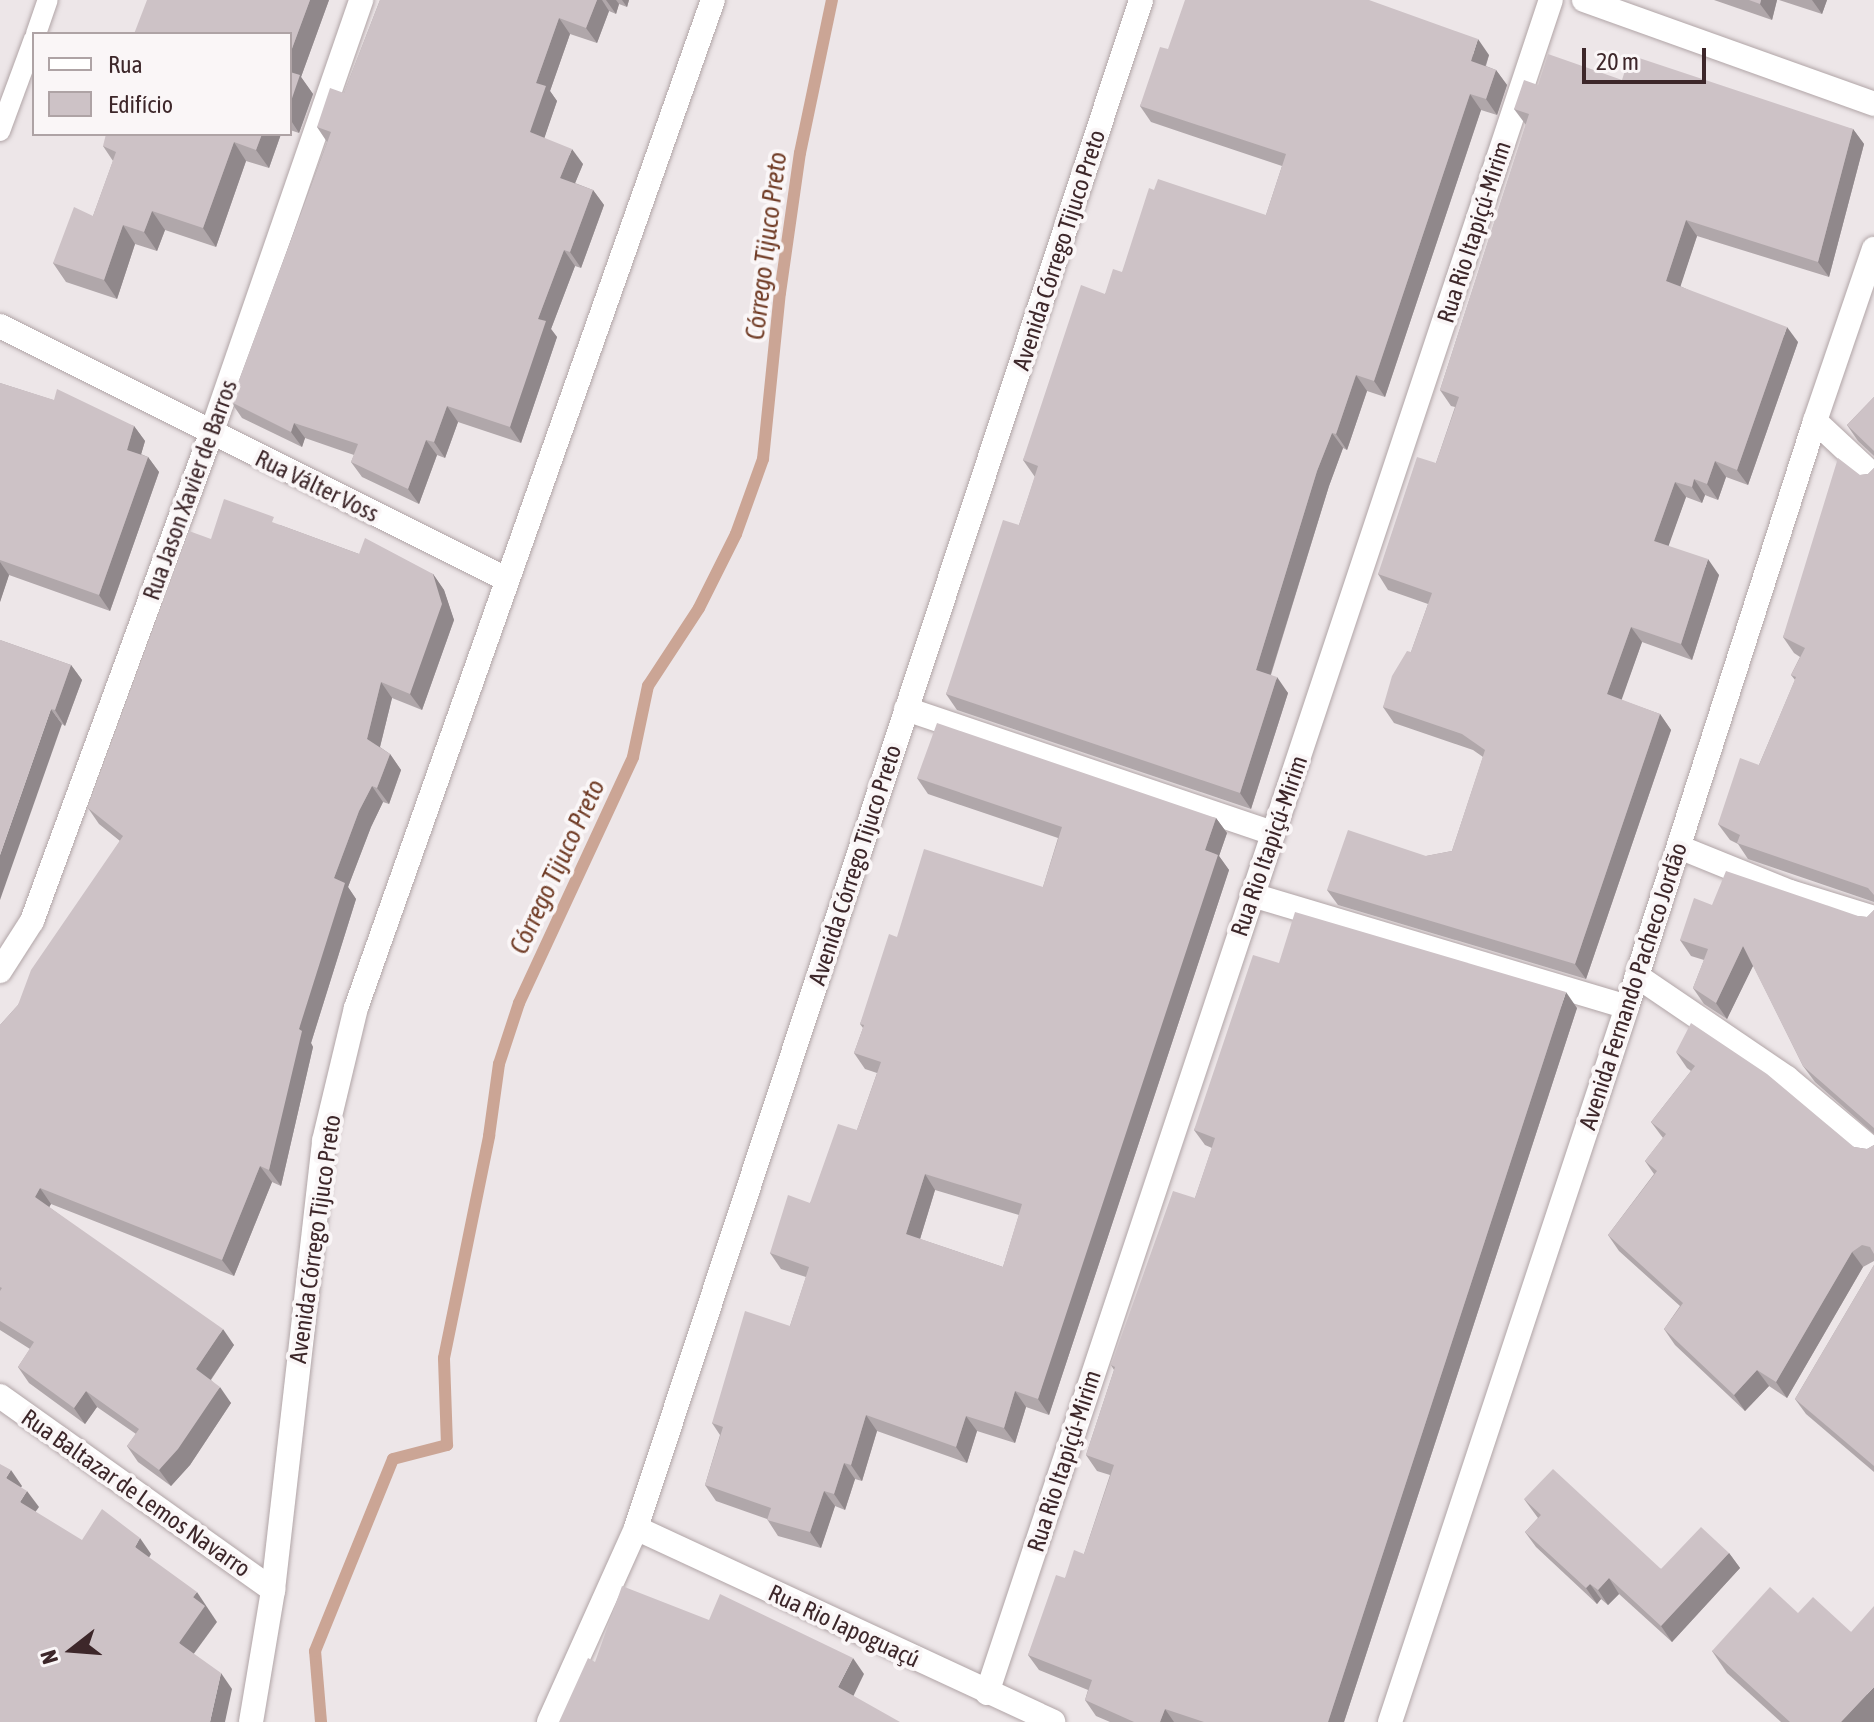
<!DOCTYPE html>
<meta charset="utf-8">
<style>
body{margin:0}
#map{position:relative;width:1874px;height:1722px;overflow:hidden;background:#ede6e8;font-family:"Asap Condensed",sans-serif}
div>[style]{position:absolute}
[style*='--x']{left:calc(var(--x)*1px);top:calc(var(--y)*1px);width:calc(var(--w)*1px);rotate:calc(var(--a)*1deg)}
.stream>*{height:12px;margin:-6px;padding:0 6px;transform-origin:6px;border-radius:6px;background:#cba595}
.roads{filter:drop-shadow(0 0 2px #b1a5a7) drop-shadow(0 0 2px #b1a5a7)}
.lane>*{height:20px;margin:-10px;padding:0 10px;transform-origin:10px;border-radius:10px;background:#fff}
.street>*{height:24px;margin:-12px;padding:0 12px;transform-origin:12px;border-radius:12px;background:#fff}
.secondary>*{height:24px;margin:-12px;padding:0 12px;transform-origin:12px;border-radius:12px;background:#fff}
.wall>*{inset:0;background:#b0a7aa}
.shaded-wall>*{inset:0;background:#90888b}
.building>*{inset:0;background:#cdc2c6}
span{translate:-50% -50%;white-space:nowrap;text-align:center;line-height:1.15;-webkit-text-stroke:8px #faf6f7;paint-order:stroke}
.street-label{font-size:24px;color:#3d272a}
.water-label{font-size:26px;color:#723e28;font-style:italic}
.legend{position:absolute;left:32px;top:32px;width:260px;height:104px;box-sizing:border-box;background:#faf6f7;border:2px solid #aea3a5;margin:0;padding:10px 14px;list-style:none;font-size:24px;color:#3d272a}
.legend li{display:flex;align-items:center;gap:16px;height:40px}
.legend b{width:40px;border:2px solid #aea3a5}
.north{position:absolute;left:32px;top:1610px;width:80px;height:80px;-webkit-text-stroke:6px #faf6f7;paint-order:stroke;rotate:253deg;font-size:22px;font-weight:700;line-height:32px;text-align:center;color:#3d272a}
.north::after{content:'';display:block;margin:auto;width:28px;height:36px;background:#3d272a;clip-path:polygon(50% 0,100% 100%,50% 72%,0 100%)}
.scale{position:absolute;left:1582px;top:48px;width:124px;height:36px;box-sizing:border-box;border:4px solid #3d272a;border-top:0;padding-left:10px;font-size:24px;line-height:28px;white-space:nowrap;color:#3d272a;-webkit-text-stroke:6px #faf6f7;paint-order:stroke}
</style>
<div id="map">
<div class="stream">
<div style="--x:321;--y:1722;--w:71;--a:-94.8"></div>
<div style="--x:315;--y:1651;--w:207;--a:-67.9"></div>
<div style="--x:393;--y:1459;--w:56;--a:-14.5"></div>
<div style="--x:447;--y:1445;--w:87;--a:-92"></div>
<div style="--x:444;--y:1358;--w:227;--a:-78.5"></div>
<div style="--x:489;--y:1136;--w:73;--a:-82.1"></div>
<div style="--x:499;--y:1064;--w:64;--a:-71.8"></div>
<div style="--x:519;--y:1003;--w:271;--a:-65.1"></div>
<div style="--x:633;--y:757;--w:73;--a:-78.1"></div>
<div style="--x:648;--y:686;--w:93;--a:-56.8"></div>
<div style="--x:699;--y:608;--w:83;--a:-63.4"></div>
<div style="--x:736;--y:534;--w:80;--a:-70.2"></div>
<div style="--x:763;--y:459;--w:167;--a:-84.2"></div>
<div style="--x:780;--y:293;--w:141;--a:-81.9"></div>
<div style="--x:800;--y:153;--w:156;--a:-78.2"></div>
</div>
<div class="roads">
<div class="lane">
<div style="--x:36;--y:34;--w:36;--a:-71"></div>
<div style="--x:0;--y:131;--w:98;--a:-69.7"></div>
</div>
<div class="street">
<div style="--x:1584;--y:0;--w:308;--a:19.7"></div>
<div style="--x:0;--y:326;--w:566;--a:26.57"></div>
<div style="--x:1815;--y:421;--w:81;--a:43"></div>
<div style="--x:906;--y:709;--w:387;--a:18.7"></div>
<div style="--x:1679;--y:847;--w:120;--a:22.1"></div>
<div style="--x:1790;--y:892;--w:88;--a:17.2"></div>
<div style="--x:1252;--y:895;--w:391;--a:16.6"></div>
<div style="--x:0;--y:971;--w:59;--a:-57.4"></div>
<div style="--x:32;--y:921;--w:519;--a:-69.82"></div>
<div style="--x:211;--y:434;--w:459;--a:-70.9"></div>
<div style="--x:1637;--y:976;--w:181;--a:34.2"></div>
<div style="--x:1787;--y:1078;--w:114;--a:40"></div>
<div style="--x:0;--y:1396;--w:335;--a:35.4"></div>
<div style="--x:636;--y:1528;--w:460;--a:24.9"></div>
<div style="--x:987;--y:1693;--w:1784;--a:-71.58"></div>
<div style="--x:251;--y:1722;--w:134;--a:-80.5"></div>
<div style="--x:273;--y:1590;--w:452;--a:-83.5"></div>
<div style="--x:324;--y:1141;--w:137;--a:-76.5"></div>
<div style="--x:356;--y:1008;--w:1069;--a:-70.5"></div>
<div style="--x:549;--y:1722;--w:213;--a:-65.8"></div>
<div style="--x:636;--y:1528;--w:1609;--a:-71.71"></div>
</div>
<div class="secondary">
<div style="--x:1390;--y:1722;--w:753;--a:-71.66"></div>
<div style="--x:1627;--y:1007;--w:615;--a:-72.21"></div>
<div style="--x:1815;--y:421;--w:182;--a:-71.1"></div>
</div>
</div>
<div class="wall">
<div style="clip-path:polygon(147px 0,329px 0,301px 77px,313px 94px,299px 133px,290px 130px,290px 34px)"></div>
<div style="clip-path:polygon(380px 0,629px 0,627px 7px,619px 4px,616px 14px,609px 11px,597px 43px,570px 34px,550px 91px,557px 101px,544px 138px,583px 164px,575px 183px,593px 190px,604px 205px,581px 268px,575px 266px,551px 329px,557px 337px,521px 443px,458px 422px,445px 458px,437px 455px,419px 504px,362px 477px,351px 462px,354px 455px,305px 438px,302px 447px,242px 418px,231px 402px,327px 142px,317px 127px,344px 93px)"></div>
<div style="clip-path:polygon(1714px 0,1777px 0,1772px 20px)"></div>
<div style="clip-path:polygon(1779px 0,1827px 0,1822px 14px)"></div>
<div style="clip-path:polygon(1168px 49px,1489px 55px,1486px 66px,1496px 70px,1507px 85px,1497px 115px,1481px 110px,1385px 397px,1367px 391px,1347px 450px,1343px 448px,1329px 486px,1271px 675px,1288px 693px,1251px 809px,957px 710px,946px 694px,1019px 525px,1035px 477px,1023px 460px,1105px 294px,1122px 272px,1266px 215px,1282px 166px,1151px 122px,1140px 106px)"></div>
<div style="clip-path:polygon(1622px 80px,1853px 129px,1864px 144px,1829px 277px,1697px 236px,1680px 286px,1798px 342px,1748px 485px,1726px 477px,1718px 500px,1705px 495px,1702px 503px,1686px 497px,1668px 546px,1719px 575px,1692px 660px,1642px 642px,1621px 700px,1660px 714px,1671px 730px,1586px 979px,1338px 905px,1327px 890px,1426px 856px,1452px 851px,1483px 757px,1473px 750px,1394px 723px,1383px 707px,1411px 652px,1428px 604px,1388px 590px,1378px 574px,1436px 463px,1455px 407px,1451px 406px,1440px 390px,1526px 125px,1514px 109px,1538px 85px)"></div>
<div style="clip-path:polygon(281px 134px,269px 168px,246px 161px,216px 247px,165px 230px,157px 251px,135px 244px,117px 299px,66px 282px,53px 263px,93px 216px,113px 161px,103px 146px)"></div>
<div style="clip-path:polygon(0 383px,134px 426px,145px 441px,141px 454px,148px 457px,159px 472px,110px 611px,9px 575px,0 602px)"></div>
<div style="clip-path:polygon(1874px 397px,1874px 456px,1858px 441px,1847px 425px)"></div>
<div style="clip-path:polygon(1874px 468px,1874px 902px,1748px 859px,1738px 844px,1730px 840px,1718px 824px,1759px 765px,1795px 680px,1791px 675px,1800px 657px,1794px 653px,1783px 637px,1860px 475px,1868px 474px)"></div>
<div style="clip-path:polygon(280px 525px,359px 554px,433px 574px,444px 590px,454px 620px,422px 710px,392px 698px,380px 747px,390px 754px,401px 770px,389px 804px,383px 802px,371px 827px,348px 887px,356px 899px,311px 1043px,313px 1047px,281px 1186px,272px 1182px,234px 1276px,51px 1204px,49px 1207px,234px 1345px,211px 1380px,231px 1403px,190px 1465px,171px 1486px,138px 1462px,127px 1446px,136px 1434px,97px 1407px,85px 1424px,29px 1383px,18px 1367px,30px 1349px,0 1330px,0 1025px,18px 1005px,120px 841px,99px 824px,88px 808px,211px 539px)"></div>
<div style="clip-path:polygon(0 640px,71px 665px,82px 680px,65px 726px,62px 724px)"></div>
<div style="clip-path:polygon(evenodd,917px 778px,1216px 818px,1227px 833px,1219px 856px,1229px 870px,1049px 1415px,1026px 1407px,1015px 1443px,977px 1431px,967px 1463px,877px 1431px,862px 1481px,855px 1479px,845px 1510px,835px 1506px,821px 1548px,778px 1536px,767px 1519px,716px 1501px,705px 1485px,720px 1435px,712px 1423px,790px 1326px,806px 1277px,781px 1269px,770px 1253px,810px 1203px,857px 1130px,877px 1073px,865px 1069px,854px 1053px,863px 1028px,860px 1024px,897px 937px,1043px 887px,1058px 838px,928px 794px,917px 778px,935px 1190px,1019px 1215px,1003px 1267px,920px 1239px,935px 1190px)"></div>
<div style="clip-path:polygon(1712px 905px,1858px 916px,1867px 917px,1874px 910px,1874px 1134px,1815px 1082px,1803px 1066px,1753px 965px,1727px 1019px,1704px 1004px,1693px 988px,1704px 960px,1691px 956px,1680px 940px)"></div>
<div style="clip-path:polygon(1279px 963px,1577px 1008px,1344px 1722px,1110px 1722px,1096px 1716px,1085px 1700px,1088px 1690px,1039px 1670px,1028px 1655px,1065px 1578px,1084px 1554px,1110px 1475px,1097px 1471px,1086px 1455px,1114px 1370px,1111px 1365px,1195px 1198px,1212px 1148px,1205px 1145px,1194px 1130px)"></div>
<div style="clip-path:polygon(1676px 1052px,1854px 1147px,1867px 1149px,1874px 1145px,1874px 1261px,1863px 1267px,1787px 1398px,1769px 1386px,1745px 1411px,1675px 1345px,1664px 1329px,1680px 1306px,1619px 1251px,1608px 1235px,1654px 1174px,1645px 1161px,1663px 1138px,1651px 1122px,1691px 1071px,1687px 1068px)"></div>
<div style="clip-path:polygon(1874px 1265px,1874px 1472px,1806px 1414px,1795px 1399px)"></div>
<div style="clip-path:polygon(1524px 1499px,1661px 1569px,1729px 1553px,1740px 1568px,1672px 1642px,1619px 1594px,1608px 1605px,1601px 1599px,1597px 1604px,1536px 1547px,1525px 1532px,1538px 1518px)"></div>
<div style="clip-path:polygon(1798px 1613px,1851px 1632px,1874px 1722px,1781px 1722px,1727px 1673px,1712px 1651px)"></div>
</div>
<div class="shaded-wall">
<div style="clip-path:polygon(310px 0,329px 0,301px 77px,313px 94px,299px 133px,290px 119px,290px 54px)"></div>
<div style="clip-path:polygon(597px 0,602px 0,609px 11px,597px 43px,586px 28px)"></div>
<div style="clip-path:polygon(606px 0,616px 0,619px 4px,616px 14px)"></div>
<div style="clip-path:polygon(622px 0,629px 0,627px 7px)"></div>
<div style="clip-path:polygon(1761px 0,1777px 0,1772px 20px,1760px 4px)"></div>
<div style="clip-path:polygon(1812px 0,1827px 0,1822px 14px)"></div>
<div style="clip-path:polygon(559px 18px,570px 34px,550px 91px,557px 101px,541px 148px,530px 132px,536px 83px)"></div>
<div style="clip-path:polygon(1478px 39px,1489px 55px,1482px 76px,1471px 61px)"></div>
<div style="clip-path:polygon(1496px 70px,1507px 85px,1497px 115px,1486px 99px)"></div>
<div style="clip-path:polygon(1470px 94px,1481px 110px,1385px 397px,1374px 381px)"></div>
<div style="clip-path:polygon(1853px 129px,1864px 144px,1829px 277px,1818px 262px)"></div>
<div style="clip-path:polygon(262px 134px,281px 134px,269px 168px,256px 150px)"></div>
<div style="clip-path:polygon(234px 142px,246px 161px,216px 247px,203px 228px)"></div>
<div style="clip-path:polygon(572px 149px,583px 164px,571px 193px,560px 178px)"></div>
<div style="clip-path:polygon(593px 190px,604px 205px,581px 268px,570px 252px)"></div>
<div style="clip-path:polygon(152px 211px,165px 230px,157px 251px,144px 232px)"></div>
<div style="clip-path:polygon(1686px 220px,1697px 236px,1677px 297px,1666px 281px)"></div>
<div style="clip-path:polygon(123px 225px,135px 244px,117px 299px,104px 280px)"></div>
<div style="clip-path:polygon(564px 250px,575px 266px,551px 329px,557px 337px,521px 443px,510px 427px,538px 319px)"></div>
<div style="clip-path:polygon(1787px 327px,1798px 342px,1748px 485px,1737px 470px)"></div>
<div style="clip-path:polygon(1356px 375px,1367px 391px,1347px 450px,1336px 434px)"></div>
<div style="clip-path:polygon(447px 406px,458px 422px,445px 458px,434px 442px)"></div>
<div style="clip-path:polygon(294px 423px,305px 438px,302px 447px,291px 432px)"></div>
<div style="clip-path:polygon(134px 426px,145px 441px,138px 465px,127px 450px)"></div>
<div style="clip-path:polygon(1332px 433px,1343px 448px,1329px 486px,1267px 686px,1256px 670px,1317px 471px)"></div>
<div style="clip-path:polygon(426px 440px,437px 455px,419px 504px,408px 489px)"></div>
<div style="clip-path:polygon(148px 457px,159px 472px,110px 611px,99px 595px)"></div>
<div style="clip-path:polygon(1715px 461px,1726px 477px,1718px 500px,1707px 484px)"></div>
<div style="clip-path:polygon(1694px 479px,1705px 495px,1702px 503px,1692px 487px)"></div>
<div style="clip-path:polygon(1675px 482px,1686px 497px,1665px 556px,1654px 541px)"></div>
<div style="clip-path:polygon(1708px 559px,1719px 575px,1692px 660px,1681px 644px)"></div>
<div style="clip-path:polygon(0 562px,9px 575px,0 602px)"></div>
<div style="clip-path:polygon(433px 574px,444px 590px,454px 620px,422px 710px,410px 694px)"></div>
<div style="clip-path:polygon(1631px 627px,1642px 642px,1618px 710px,1607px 694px)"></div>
<div style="clip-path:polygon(71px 665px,82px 680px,65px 726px,55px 710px)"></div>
<div style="clip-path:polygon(1277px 677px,1288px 693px,1251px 809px,1240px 793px)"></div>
<div style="clip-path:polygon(381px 682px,392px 698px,378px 755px,367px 739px)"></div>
<div style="clip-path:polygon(51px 709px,62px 724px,0 900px,0 855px)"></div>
<div style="clip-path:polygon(1660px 714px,1671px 730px,1586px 979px,1575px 964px)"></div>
<div style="clip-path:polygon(390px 754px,401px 770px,389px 804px,377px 788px)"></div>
<div style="clip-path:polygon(372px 786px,383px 802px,371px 827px,348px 887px,356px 899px,311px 1043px,313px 1047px,281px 1186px,269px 1170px,299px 1029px,334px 878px,359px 811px)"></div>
<div style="clip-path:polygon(1216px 818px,1227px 833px,1219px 856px,1229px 870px,1049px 1415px,1038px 1399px,1205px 850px)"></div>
<div style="clip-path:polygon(1743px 946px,1755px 962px,1727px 1019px,1716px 1003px)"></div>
<div style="clip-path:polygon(1566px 992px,1577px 1008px,1344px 1722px,1328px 1722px)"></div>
<div style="clip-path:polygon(260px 1166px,272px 1182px,234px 1276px,222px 1260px)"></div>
<div style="clip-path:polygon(925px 1174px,935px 1190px,917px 1249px,906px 1234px)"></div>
<div style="clip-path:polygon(40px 1188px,51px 1204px,46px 1213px,35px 1197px)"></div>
<div style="clip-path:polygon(1852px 1252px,1863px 1267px,1787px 1398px,1776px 1382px)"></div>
<div style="clip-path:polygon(223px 1329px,234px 1345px,207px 1385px,196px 1369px)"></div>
<div style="clip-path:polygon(1757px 1370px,1769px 1386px,1745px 1411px,1734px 1395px)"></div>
<div style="clip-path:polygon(220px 1387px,231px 1403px,190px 1465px,171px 1486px,159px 1470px)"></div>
<div style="clip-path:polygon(86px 1391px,97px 1407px,85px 1424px,74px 1408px)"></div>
<div style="clip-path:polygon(1015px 1391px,1026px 1407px,1015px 1443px,1004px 1428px)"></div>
<div style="clip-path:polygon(866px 1415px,877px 1431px,862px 1481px,851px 1465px)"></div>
<div style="clip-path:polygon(966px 1416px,977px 1431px,967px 1463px,956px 1447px)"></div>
<div style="clip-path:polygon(844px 1463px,855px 1479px,845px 1510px,834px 1494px)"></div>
<div style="clip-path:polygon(11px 1470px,22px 1486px,17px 1493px,6px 1478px)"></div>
<div style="clip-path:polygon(27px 1491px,39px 1507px,31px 1518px,20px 1502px)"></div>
<div style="clip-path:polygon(824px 1491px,835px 1506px,821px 1548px,810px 1532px)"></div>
<div style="clip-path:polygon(140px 1538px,151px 1554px,146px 1563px,135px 1547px)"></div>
<div style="clip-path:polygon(1729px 1553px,1740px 1568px,1672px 1642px,1661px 1626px)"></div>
<div style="clip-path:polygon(1609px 1578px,1619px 1594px,1608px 1605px,1598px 1590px)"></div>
<div style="clip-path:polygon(1590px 1584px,1601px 1599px,1597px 1604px,1586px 1588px)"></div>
<div style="clip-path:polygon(197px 1592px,217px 1622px,190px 1659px,179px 1643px,193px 1597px)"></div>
<div style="clip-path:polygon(853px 1658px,864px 1674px,850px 1703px,838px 1687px)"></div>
<div style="clip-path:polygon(221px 1673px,232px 1689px,225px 1722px,210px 1722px)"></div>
<div style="clip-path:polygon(1874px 1687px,1874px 1722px,1841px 1722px)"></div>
<div style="clip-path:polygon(1165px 1709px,1174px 1722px,1160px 1722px)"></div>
</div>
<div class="building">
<div style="clip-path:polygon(147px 0,310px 0,290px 54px,290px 34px,134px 34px)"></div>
<div style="clip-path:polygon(380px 0,597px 0,586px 28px,559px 18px,536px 83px,546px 86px,530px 132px,572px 149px,560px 178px,593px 190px,570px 252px,564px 250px,538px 319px,546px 321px,510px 427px,447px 406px,434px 442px,426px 440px,408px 489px,351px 462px,358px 444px,294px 423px,291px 432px,231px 402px,331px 132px,317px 127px,330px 88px,344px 93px)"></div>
<div style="clip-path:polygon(1185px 0,1369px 0,1478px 39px,1471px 61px,1496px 70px,1486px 99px,1470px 94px,1374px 381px,1356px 375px,1336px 434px,1332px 433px,1317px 471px,1256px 670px,1277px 677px,1240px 793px,946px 694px,1003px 520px,1019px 525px,1038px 466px,1023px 460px,1081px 285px,1105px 294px,1113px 269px,1122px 272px,1149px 188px,1154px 190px,1158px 179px,1266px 215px,1286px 154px,1140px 106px,1160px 47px,1168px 49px)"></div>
<div style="clip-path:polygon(1749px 0,1761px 0,1760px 4px)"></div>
<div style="clip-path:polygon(1548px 54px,1622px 80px,1630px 55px,1853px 129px,1818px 262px,1686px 220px,1666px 281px,1787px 327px,1737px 470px,1715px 461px,1707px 484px,1694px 479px,1692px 487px,1675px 482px,1654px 541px,1708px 559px,1681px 644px,1631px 627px,1607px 694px,1660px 714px,1575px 964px,1327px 890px,1348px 830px,1426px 856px,1452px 851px,1485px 750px,1462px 734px,1383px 707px,1392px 676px,1407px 651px,1411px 652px,1432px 593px,1378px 574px,1417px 457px,1436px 463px,1459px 397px,1440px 390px,1529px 114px,1514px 109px,1524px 80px,1538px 85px)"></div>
<div style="clip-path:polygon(290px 72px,300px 75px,290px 104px)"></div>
<div style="clip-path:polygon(106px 134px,262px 134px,256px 150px,234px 142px,203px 228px,152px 211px,144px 232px,123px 225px,104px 280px,53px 263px,74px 207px,93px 216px,116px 152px,103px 146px)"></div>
<div style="clip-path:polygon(0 383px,54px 400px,57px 389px,134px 426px,127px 450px,148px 457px,99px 595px,0 560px)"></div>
<div style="clip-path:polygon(1874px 397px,1874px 451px,1847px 425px)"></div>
<div style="clip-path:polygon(1838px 458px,1860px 475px,1868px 474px,1874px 468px,1874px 895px,1868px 888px,1737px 843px,1740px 835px,1718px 824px,1740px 758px,1759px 765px,1796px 677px,1791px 675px,1805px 648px,1783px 637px)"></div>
<div style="clip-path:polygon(224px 499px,274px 517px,272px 522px,359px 554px,365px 538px,433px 574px,442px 604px,410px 694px,381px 682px,367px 739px,390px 754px,377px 788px,372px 786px,359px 811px,334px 878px,345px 883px,299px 1029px,302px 1031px,269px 1170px,260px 1166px,222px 1260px,40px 1188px,35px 1197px,223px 1329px,196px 1369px,220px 1387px,178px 1449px,159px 1470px,127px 1446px,139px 1429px,86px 1391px,74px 1408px,18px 1367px,34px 1342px,0 1321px,0 1291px,2px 1288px,0 1287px,0 1025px,18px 1005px,31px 970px,123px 836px,88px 808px,189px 531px,211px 539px)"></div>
<div style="clip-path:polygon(0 640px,71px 665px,55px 710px,51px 709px,0 855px)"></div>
<div style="clip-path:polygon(evenodd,937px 723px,1216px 818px,1205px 850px,1218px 855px,1038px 1399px,1015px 1391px,1004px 1428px,966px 1416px,956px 1447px,866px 1415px,851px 1465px,844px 1463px,834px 1494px,824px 1491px,810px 1532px,767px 1520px,771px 1508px,705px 1485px,723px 1427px,712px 1423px,745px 1311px,790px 1326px,809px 1267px,770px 1253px,788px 1195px,810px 1203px,838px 1124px,857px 1130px,881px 1062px,854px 1053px,864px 1025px,860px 1024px,889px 934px,897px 937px,924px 849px,1043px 887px,1062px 827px,917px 778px,937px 723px,925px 1174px,1022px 1204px,1003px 1267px,906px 1234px,925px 1174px)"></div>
<div style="clip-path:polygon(1726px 871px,1858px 916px,1867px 917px,1874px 910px,1874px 1128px,1803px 1066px,1743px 946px,1716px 1003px,1693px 988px,1708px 949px,1680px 940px,1694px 898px,1712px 905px)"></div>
<div style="clip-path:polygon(1295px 912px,1566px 992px,1328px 1722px,1204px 1722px,1165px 1709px,1160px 1722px,1134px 1722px,1085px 1700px,1092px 1680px,1028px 1655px,1056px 1575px,1065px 1578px,1074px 1550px,1084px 1554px,1114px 1465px,1086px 1455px,1115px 1367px,1111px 1365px,1173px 1191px,1195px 1198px,1215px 1138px,1194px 1130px,1253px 955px,1279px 963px)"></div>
<div style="clip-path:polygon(1691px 1023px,1767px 1074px,1854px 1147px,1867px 1149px,1874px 1145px,1874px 1254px,1870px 1247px,1862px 1245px,1852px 1252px,1776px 1382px,1757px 1370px,1734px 1395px,1664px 1329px,1683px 1303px,1608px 1235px,1657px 1171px,1645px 1161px,1666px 1134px,1651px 1122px,1695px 1066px,1676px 1052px)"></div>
<div style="clip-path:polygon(1874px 1265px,1874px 1466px,1795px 1399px)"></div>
<div style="clip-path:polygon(0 1464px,11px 1470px,6px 1478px,27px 1491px,20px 1502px,82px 1540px,102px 1509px,140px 1538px,135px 1547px,197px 1592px,193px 1597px,205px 1606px,179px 1643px,221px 1673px,210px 1722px,0 1722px)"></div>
<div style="clip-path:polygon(1553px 1469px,1661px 1569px,1701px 1527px,1729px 1553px,1661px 1626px,1609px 1578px,1598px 1590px,1590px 1584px,1586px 1588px,1525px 1532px,1541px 1515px,1524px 1499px)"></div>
<div style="clip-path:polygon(622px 1586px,709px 1620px,720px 1594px,853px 1658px,838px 1687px,900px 1722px,559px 1722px,588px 1658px,595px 1662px)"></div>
<div style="clip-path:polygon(1770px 1587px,1798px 1613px,1813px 1597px,1851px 1632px,1874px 1606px,1874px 1687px,1841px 1722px,1790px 1722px,1712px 1651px)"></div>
</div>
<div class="street-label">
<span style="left:1474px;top:232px;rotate:-72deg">Rua Rio Itapiçú-Mirim</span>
<span style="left:1059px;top:250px;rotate:-72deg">Avenida Córrego Tijuco Preto</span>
<span style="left:317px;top:486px;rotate:26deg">Rua Válter Voss</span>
<span style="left:190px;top:490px;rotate:-70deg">Rua Jason Xavier de Barros</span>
<span style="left:1269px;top:846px;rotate:-71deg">Rua Rio Itapiçú-Mirim</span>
<span style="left:855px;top:865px;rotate:-72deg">Avenida Córrego Tijuco Preto</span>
<span style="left:1633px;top:986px;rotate:-72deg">Avenida Fernando Pacheco Jordão</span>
<span style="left:315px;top:1239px;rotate:-82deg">Avenida Córrego Tijuco Preto</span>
<span style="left:1064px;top:1461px;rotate:-72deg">Rua Rio Itapiçú-Mirim</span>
<span style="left:136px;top:1493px;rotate:35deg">Rua Baltazar de Lemos Navarro</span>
<span style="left:844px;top:1626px;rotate:25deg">Rua Rio Iapoguaçú</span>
</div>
<div class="water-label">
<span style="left:767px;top:246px;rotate:-83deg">Córrego Tijuco Preto</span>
<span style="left:558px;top:867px;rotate:-65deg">Córrego Tijuco Preto</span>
</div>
<ul class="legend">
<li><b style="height:10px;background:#fff"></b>Rua</li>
<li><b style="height:22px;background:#cdc2c6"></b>Edifício</li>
</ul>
<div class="north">N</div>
<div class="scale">20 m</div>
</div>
